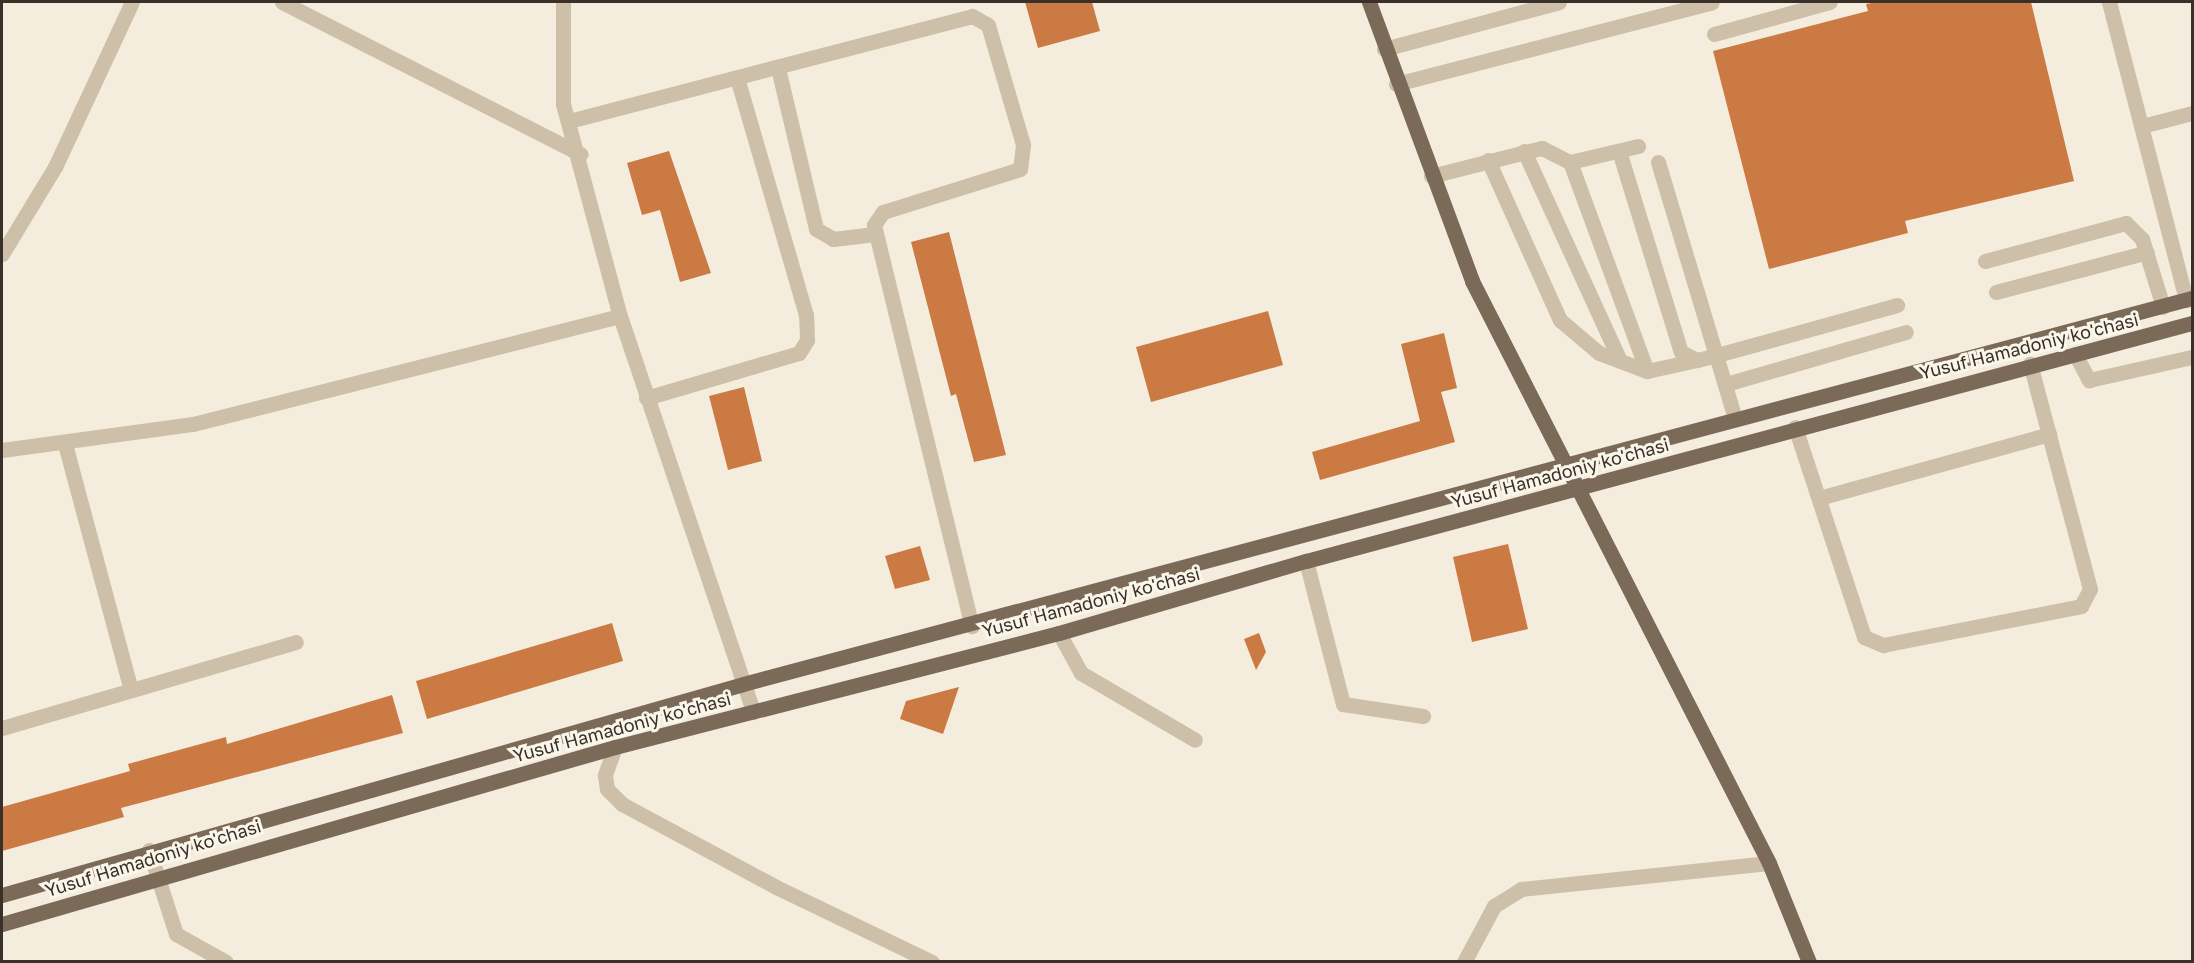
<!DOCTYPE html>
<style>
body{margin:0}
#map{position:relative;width:2194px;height:963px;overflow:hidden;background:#f4eddd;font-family:"Golos Text",sans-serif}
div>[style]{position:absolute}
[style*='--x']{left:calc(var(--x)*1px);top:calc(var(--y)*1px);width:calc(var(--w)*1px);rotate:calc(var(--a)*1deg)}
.building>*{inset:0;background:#cb7a43}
.minor>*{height:15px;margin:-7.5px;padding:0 7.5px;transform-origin:7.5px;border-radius:7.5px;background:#cdbfa8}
.major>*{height:15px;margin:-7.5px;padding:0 7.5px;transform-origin:7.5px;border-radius:7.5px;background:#7c6a59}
span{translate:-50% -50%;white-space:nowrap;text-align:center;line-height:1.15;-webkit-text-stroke:6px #fbf6ea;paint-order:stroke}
.street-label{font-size:18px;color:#393029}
.frame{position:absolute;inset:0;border:3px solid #393029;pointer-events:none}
</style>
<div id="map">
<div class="building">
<div style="clip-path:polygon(1025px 2px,1092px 2px,1100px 31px,1038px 48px)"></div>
<div style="clip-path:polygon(1878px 2px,2031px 2px,2074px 181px,1905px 221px,1908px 233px,1769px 269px,1713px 51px,1868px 11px,1866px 4px)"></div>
<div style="clip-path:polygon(669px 151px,711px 273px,680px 282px,660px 210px,642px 215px,627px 163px)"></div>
<div style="clip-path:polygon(949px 232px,1006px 455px,974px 462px,956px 394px,951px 396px,911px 242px)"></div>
<div style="clip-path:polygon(1268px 311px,1283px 365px,1151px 402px,1136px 347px)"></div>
<div style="clip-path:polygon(1444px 333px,1457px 388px,1441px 392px,1455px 442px,1320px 480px,1312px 452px,1420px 421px,1401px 344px)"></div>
<div style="clip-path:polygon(744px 387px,762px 461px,728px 470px,709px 396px)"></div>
<div style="clip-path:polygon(1508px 544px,1528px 629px,1472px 642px,1453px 557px)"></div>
<div style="clip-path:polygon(920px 546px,930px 580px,895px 589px,885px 556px)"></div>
<div style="clip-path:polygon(612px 623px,623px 661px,427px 719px,416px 681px)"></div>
<div style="clip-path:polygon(1259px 633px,1266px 652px,1256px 670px,1244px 639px)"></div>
<div style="clip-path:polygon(959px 687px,943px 734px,900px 719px,906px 701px)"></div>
<div style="clip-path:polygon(392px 695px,403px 733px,121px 808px,124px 817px,2px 851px,2px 807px,130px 771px,128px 764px,226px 737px,227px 744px)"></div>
</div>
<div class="minor">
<div style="--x:282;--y:2;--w:335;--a:27"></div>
<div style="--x:563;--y:2;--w:102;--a:90"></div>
<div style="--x:563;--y:104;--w:220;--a:75"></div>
<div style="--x:620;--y:316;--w:418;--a:71.4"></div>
<div style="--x:2109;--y:2;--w:308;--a:75.5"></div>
<div style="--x:1714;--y:34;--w:120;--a:-15.4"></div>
<div style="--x:1384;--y:49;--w:181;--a:-15"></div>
<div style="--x:778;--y:68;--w:165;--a:76.7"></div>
<div style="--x:816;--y:229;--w:20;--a:30"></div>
<div style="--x:833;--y:239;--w:42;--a:-6.8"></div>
<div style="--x:1396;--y:84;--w:326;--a:-14.5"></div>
<div style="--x:569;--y:121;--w:416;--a:-14.6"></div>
<div style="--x:972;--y:16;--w:18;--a:29"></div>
<div style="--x:988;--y:25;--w:125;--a:73.7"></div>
<div style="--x:1023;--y:145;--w:24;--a:97"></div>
<div style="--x:1020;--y:169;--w:144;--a:162.6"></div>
<div style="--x:883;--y:212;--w:16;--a:125"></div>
<div style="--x:874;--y:225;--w:413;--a:76.3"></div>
<div style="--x:2142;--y:126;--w:52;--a:-14.6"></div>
<div style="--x:1524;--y:151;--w:231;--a:65.4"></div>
<div style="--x:1619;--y:151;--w:210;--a:72.9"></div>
<div style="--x:1681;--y:352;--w:18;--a:27"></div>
<div style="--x:1697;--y:360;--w:21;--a:-14"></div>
<div style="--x:1717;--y:355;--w:187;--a:-15.5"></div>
<div style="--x:1488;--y:160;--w:175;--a:65.8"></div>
<div style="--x:1560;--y:320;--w:51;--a:40.2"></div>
<div style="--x:1599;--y:353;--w:51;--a:20.6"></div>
<div style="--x:1647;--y:371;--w:51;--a:-12.4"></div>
<div style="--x:1570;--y:162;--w:223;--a:69.8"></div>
<div style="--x:1658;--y:162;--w:268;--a:73.3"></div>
<div style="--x:1431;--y:176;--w:114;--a:-14.2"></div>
<div style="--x:1542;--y:148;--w:31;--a:27"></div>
<div style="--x:1570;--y:162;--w:70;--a:-13.2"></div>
<div style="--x:2;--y:254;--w:102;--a:-58.7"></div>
<div style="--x:55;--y:167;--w:182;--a:-65"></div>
<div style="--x:1985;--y:261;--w:146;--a:-15.1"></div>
<div style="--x:2126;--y:223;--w:23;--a:45"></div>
<div style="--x:2142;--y:239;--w:71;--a:72.8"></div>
<div style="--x:1996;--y:292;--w:156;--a:-14.8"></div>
<div style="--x:2075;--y:354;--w:30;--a:62"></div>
<div style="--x:2089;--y:380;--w:106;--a:-12.6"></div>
<div style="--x:1726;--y:384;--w:187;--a:-16.1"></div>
<div style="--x:646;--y:398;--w:159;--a:-16.4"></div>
<div style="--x:799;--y:353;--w:15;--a:-58"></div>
<div style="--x:807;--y:340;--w:25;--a:-92"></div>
<div style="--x:806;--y:315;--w:247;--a:-106.2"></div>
<div style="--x:1795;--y:427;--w:221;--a:71.8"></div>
<div style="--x:1864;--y:637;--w:21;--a:23"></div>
<div style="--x:1883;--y:645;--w:202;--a:-11.1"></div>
<div style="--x:2081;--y:606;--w:19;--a:-62"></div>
<div style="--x:2090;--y:589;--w:233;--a:-104.9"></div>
<div style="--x:65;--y:444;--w:252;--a:75"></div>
<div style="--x:2;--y:450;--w:193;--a:-7.8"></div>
<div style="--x:193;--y:424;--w:440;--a:-14.2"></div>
<div style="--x:1819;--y:498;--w:239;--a:-15.5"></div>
<div style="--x:1306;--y:561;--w:148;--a:75.5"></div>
<div style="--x:1343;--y:704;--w:81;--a:8.5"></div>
<div style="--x:1059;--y:633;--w:46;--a:61.2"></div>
<div style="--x:1081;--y:673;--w:132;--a:30.4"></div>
<div style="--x:2;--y:728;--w:306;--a:-16.3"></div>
<div style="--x:615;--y:747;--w:30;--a:110"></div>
<div style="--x:605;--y:775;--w:14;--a:82"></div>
<div style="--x:607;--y:789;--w:21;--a:45"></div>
<div style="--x:622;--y:804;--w:175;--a:28.3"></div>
<div style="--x:776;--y:887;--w:173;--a:25.7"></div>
<div style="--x:149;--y:850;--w:88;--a:72.2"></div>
<div style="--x:176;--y:934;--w:57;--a:29.2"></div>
<div style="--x:1464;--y:962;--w:64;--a:-61.8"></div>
<div style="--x:1494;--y:906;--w:32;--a:-32"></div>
<div style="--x:1521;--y:889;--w:249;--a:-6"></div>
</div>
<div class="major">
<div style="--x:1369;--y:2;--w:297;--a:69.7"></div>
<div style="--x:1472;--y:281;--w:653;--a:62.96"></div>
<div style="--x:1769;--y:863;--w:107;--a:68"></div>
<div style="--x:2;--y:895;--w:770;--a:-15.89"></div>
<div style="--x:743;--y:684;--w:1500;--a:-14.92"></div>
<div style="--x:2;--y:924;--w:638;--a:-16.11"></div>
<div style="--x:615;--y:747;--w:458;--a:-14.4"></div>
<div style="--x:1059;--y:633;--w:257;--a:-16.3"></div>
<div style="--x:1306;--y:561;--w:917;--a:-15.04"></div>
</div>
<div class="street-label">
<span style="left:2029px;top:346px;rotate:-14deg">Yusuf Hamadoniy ko'chasi</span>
<span style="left:1560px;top:473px;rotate:-15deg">Yusuf Hamadoniy ko'chasi</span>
<span style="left:1091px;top:602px;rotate:-15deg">Yusuf Hamadoniy ko'chasi</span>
<span style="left:622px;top:727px;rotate:-15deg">Yusuf Hamadoniy ko'chasi</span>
<span style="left:153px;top:858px;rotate:-17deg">Yusuf Hamadoniy ko'chasi</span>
</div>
<div class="frame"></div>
</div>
